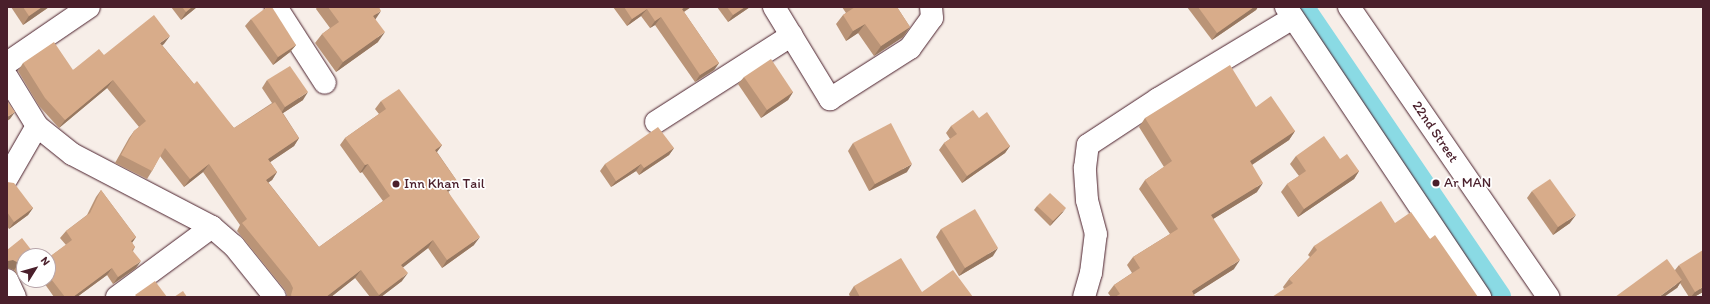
<!DOCTYPE html>
<style>
body{margin:0}
#map{position:relative;width:1710px;height:304px;overflow:hidden;background:#f7eee8;font-family:Itim,sans-serif}
div>[style]{position:absolute}
[style*='--x']{left:calc(var(--x)*1px);top:calc(var(--y)*1px);width:calc(var(--w)*1px);rotate:calc(var(--a)*1deg)}
.canal>*{height:26px;margin:-13px;padding:0 13px;transform-origin:13px;border-radius:13px;background:#8adae4}
.roads{filter:drop-shadow(0 0 1px #4a1f2b) drop-shadow(0 0 1px #4a1f2b)}
.street>*{height:22px;margin:-11px;padding:0 11px;transform-origin:11px;border-radius:11px;background:#fff}
.wall>*{inset:0;background:#ba9477}
.shaded-wall>*{inset:0;background:#977861}
.building>*{inset:0;background:#d8ac8a}
.dots>*{width:11px;height:11px;translate:-50% -50%;box-sizing:border-box;border:2px solid #fff;border-radius:50%}
span{translate:-50% -50%;white-space:nowrap;text-align:center;line-height:1.15;-webkit-text-stroke:3.5px #fff;paint-order:stroke}
.street-label{font-size:14px;color:#4a1f2b}
.poi-label{font-size:14px;color:#4a1f2b}
.left{translate:0 -50%;text-align:left}
.frame{position:absolute;inset:0;border:8px solid #4a1f2b;pointer-events:none}
.north{position:absolute;left:16px;top:248px;width:40px;height:40px;box-sizing:border-box;background:#fff;border:1px solid #b7a5aa;border-radius:50%;rotate:53deg;font-size:11px;font-weight:700;line-height:16px;text-align:center;color:#4a1f2b}
.north::after{content:'';display:block;margin:auto;width:14px;height:18px;background:#4a1f2b;clip-path:polygon(50% 0,100% 100%,50% 72%,0 100%)}
</style>
<div id="map">
<div class="canal">
<div style="--x:1301;--y:7;--w:351;--a:55.8"></div>
</div>
<div class="roads">
<div class="street">
<div style="--x:276;--y:7;--w:90;--a:57.2"></div>
<div style="--x:774;--y:7;--w:108;--a:58.7"></div>
<div style="--x:830;--y:99;--w:95;--a:-32.5"></div>
<div style="--x:910;--y:48;--w:37;--a:-54"></div>
<div style="--x:932;--y:18;--w:11;--a:-95"></div>
<div style="--x:1286;--y:7;--w:349;--a:56.2"></div>
<div style="--x:1349;--y:7;--w:352;--a:55.5"></div>
<div style="--x:7;--y:63;--w:99;--a:-34.3"></div>
<div style="--x:7;--y:77;--w:57;--a:58.5"></div>
<div style="--x:37;--y:126;--w:45;--a:38.7"></div>
<div style="--x:72;--y:154;--w:158;--a:27.5"></div>
<div style="--x:212;--y:227;--w:29;--a:41"></div>
<div style="--x:234;--y:246;--w:65;--a:51.2"></div>
<div style="--x:656;--y:122;--w:161;--a:-32.6"></div>
<div style="--x:7;--y:178;--w:60;--a:-60"></div>
<div style="--x:7;--y:280;--w:19;--a:65"></div>
<div style="--x:117;--y:297;--w:118;--a:-36.4"></div>
<div style="--x:1084;--y:297;--w:25;--a:-74"></div>
<div style="--x:1091;--y:273;--w:39;--a:-83"></div>
<div style="--x:1096;--y:234;--w:35;--a:-105"></div>
<div style="--x:1087;--y:200;--w:32;--a:-94"></div>
<div style="--x:1085;--y:168;--w:23;--a:-83"></div>
<div style="--x:1088;--y:145;--w:84;--a:-33.3"></div>
<div style="--x:1158;--y:99;--w:157;--a:-31"></div>
</div>
</div>
<div class="wall">
<div style="clip-path:polygon(11px 7px,49px 7px,23px 25px)"></div>
<div style="clip-path:polygon(171px 7px,197px 7px,181px 20px)"></div>
<div style="clip-path:polygon(317px 7px,379px 7px,375px 19px,378px 42px,336px 72px,315px 43px,322px 34px,330px 28px,316px 9px)"></div>
<div style="clip-path:polygon(613px 7px,691px 7px,684px 12px,719px 63px,714px 70px,695px 82px,655px 25px,650px 28px,641px 16px,627px 26px)"></div>
<div style="clip-path:polygon(717px 7px,750px 7px,728px 22px)"></div>
<div style="clip-path:polygon(842px 7px,897px 7px,910px 27px,903px 37px,874px 56px,858px 33px,846px 41px,836px 24px,843px 15px,846px 13px)"></div>
<div style="clip-path:polygon(1187px 7px,1258px 7px,1256px 10px,1212px 40px)"></div>
<div style="clip-path:polygon(251px 19px,296px 45px,290px 52px,273px 65px,245px 26px)"></div>
<div style="clip-path:polygon(164px 44px,162px 45px,194px 84px,234px 128px,272px 103px,262px 88px,267px 80px,303px 100px,283px 113px,299px 138px,294px 146px,270px 162px,277px 172px,272px 180px,268px 182px,319px 247px,383px 201px,362px 172px,360px 173px,340px 145px,345px 138px,379px 114px,375px 109px,381px 101px,442px 145px,437px 152px,457px 181px,452px 189px,448px 191px,474px 245px,442px 268px,428px 248px,403px 267px,402px 281px,381px 297px,370px 297px,355px 278px,331px 297px,287px 297px,287px 295px,285px 290px,237px 231px,240px 225px,203px 172px,184px 187px,160px 156px,152px 171px,147px 179px,115px 163px,129px 138px,134px 131px,139px 127px,107px 88px,59px 128px,39px 106px,18px 71px,23px 63px,73px 70px,104px 55px)"></div>
<div style="clip-path:polygon(744px 77px,793px 92px,788px 100px,761px 118px,738px 84px)"></div>
<div style="clip-path:polygon(1256px 107px,1295px 131px,1289px 140px,1252px 165px,1257px 192px,1213px 219px,1234px 269px,1194px 294px,1195px 297px,1111px 297px,1108px 293px,1114px 285px,1132px 273px,1127px 265px,1133px 257px,1170px 234px,1139px 189px,1145px 180px,1164px 167px,1139px 127px,1145px 118px)"></div>
<div style="clip-path:polygon(979px 118px,1010px 146px,1005px 153px,962px 183px,939px 150px,944px 143px,950px 139px,946px 133px,951px 126px)"></div>
<div style="clip-path:polygon(853px 143px,907px 172px,869px 191px,848px 151px)"></div>
<div style="clip-path:polygon(674px 148px,669px 155px,639px 175px,636px 171px,611px 187px,600px 171px,605px 164px)"></div>
<div style="clip-path:polygon(1296px 156px,1340px 159px,1359px 171px,1354px 179px,1298px 217px,1281px 192px,1287px 184px,1299px 176px,1290px 164px)"></div>
<div style="clip-path:polygon(7px 182px,33px 208px,28px 215px,9px 229px,7px 226px)"></div>
<div style="clip-path:polygon(101px 190px,136px 237px,132px 243px,135px 247px,133px 251px,136px 268px,113px 284px,107px 275px,77px 297px,54px 297px,42px 280px,48px 280px,48px 258px,66px 245px,60px 238px,66px 231px,87px 215px,96px 197px)"></div>
<div style="clip-path:polygon(1532px 191px,1570px 223px,1553px 235px,1527px 198px)"></div>
<div style="clip-path:polygon(1037px 206px,1063px 212px,1050px 226px,1034px 210px)"></div>
<div style="clip-path:polygon(1395px 223px,1430px 239px,1284px 289px,1283px 287px,1289px 279px,1310px 257px,1308px 255px,1314px 246px)"></div>
<div style="clip-path:polygon(941px 229px,993px 256px,959px 276px,936px 237px)"></div>
<div style="clip-path:polygon(7px 250px,24px 256px,24px 280px,22px 282px,14px 270px,8px 268px,7px 268px)"></div>
<div style="clip-path:polygon(1679px 265px,1703px 292px,1694px 297px,1689px 297px,1680px 283px,1677px 288px,1675px 270px)"></div>
<div style="clip-path:polygon(854px 286px,922px 292px,973px 297px,850px 297px,849px 294px)"></div>
</div>
<div class="shaded-wall">
<div style="clip-path:polygon(42px 7px,49px 7px,23px 25px,29px 16px)"></div>
<div style="clip-path:polygon(192px 7px,197px 7px,181px 20px,186px 12px)"></div>
<div style="clip-path:polygon(685px 7px,691px 7px,677px 16px,682px 9px)"></div>
<div style="clip-path:polygon(745px 7px,750px 7px,728px 22px,733px 15px)"></div>
<div style="clip-path:polygon(1254px 7px,1258px 7px,1256px 10px,1212px 40px,1217px 33px)"></div>
<div style="clip-path:polygon(647px 9px,641px 16px,627px 26px,632px 19px)"></div>
<div style="clip-path:polygon(381px 11px,375px 20px,373px 16px)"></div>
<div style="clip-path:polygon(661px 17px,655px 25px,650px 28px,655px 21px)"></div>
<div style="clip-path:polygon(865px 24px,858px 33px,846px 41px,853px 31px)"></div>
<div style="clip-path:polygon(910px 27px,903px 37px,874px 56px,881px 46px)"></div>
<div style="clip-path:polygon(385px 32px,378px 42px,336px 72px,343px 62px)"></div>
<div style="clip-path:polygon(170px 36px,164px 44px,155px 51px,160px 43px)"></div>
<div style="clip-path:polygon(296px 45px,290px 52px,273px 65px,278px 57px)"></div>
<div style="clip-path:polygon(719px 63px,714px 70px,695px 82px,700px 75px)"></div>
<div style="clip-path:polygon(113px 80px,107px 88px,59px 128px,65px 120px)"></div>
<div style="clip-path:polygon(308px 92px,303px 100px,280px 115px,285px 107px)"></div>
<div style="clip-path:polygon(793px 92px,788px 100px,761px 118px,767px 110px)"></div>
<div style="clip-path:polygon(15px 112px,10px 119px,7px 121px,7px 117px)"></div>
<div style="clip-path:polygon(1295px 131px,1289px 140px,1244px 170px,1250px 161px)"></div>
<div style="clip-path:polygon(299px 138px,294px 146px,263px 167px,268px 159px)"></div>
<div style="clip-path:polygon(442px 145px,436px 153px,435px 150px)"></div>
<div style="clip-path:polygon(1010px 146px,1005px 153px,962px 183px,967px 176px)"></div>
<div style="clip-path:polygon(674px 148px,669px 155px,639px 175px,644px 168px)"></div>
<div style="clip-path:polygon(209px 164px,203px 172px,184px 187px,190px 179px)"></div>
<div style="clip-path:polygon(368px 164px,362px 172px,360px 173px,365px 165px)"></div>
<div style="clip-path:polygon(641px 164px,636px 171px,611px 187px,616px 181px)"></div>
<div style="clip-path:polygon(912px 164px,907px 172px,869px 191px,875px 184px)"></div>
<div style="clip-path:polygon(1359px 171px,1354px 179px,1298px 217px,1304px 209px)"></div>
<div style="clip-path:polygon(277px 172px,272px 180px,261px 188px,266px 180px)"></div>
<div style="clip-path:polygon(457px 181px,452px 189px,441px 197px,446px 189px)"></div>
<div style="clip-path:polygon(1263px 183px,1257px 192px,1205px 224px,1211px 215px)"></div>
<div style="clip-path:polygon(33px 208px,28px 215px,9px 229px,14px 222px)"></div>
<div style="clip-path:polygon(1066px 208px,1063px 212px,1050px 226px,1053px 221px)"></div>
<div style="clip-path:polygon(1576px 215px,1570px 223px,1553px 235px,1558px 227px)"></div>
<div style="clip-path:polygon(136px 237px,131px 244px,131px 241px)"></div>
<div style="clip-path:polygon(480px 237px,474px 245px,442px 268px,447px 260px)"></div>
<div style="clip-path:polygon(433px 240px,428px 248px,396px 273px,401px 265px)"></div>
<div style="clip-path:polygon(998px 248px,993px 256px,959px 276px,965px 268px)"></div>
<div style="clip-path:polygon(13px 260px,19px 263px,14px 270px,8px 268px,7px 268px,7px 261px)"></div>
<div style="clip-path:polygon(1240px 260px,1234px 269px,1190px 297px,1192px 291px)"></div>
<div style="clip-path:polygon(141px 261px,136px 268px,113px 284px,118px 277px)"></div>
<div style="clip-path:polygon(112px 268px,107px 275px,77px 297px,73px 297px)"></div>
<div style="clip-path:polygon(361px 270px,355px 278px,331px 297px,326px 297px)"></div>
<div style="clip-path:polygon(408px 273px,402px 281px,381px 297px,378px 297px,379px 295px)"></div>
<div style="clip-path:polygon(1682px 280px,1677px 288px,1664px 297px,1659px 297px)"></div>
<div style="clip-path:polygon(1703px 287px,1703px 292px,1694px 297px,1691px 297px,1695px 292px)"></div>
</div>
<div class="building">
<div style="clip-path:polygon(23px 7px,42px 7px,29px 16px)"></div>
<div style="clip-path:polygon(182px 7px,192px 7px,186px 12px)"></div>
<div style="clip-path:polygon(267px 7px,272px 7px,296px 45px,278px 57px,251px 19px)"></div>
<div style="clip-path:polygon(328px 7px,379px 7px,381px 11px,373px 16px,385px 32px,343px 62px,322px 34px,339px 22px)"></div>
<div style="clip-path:polygon(624px 7px,685px 7px,682px 9px,719px 63px,700px 75px,661px 17px,655px 21px,647px 9px,632px 19px)"></div>
<div style="clip-path:polygon(727px 7px,745px 7px,733px 15px)"></div>
<div style="clip-path:polygon(855px 7px,897px 7px,910px 27px,881px 46px,865px 24px,853px 31px,843px 15px)"></div>
<div style="clip-path:polygon(1198px 7px,1254px 7px,1217px 33px)"></div>
<div style="clip-path:polygon(154px 15px,170px 36px,160px 43px,194px 84px,197px 81px,234px 128px,275px 102px,299px 138px,268px 159px,277px 172px,266px 180px,319px 247px,390px 196px,368px 164px,365px 165px,345px 138px,386px 109px,381px 101px,399px 89px,442px 145px,435px 150px,457px 181px,446px 189px,480px 237px,447px 260px,433px 240px,401px 265px,408px 273px,379px 295px,361px 270px,326px 297px,292px 297px,291px 295px,293px 288px,290px 282px,242px 223px,247px 219px,209px 164px,190px 179px,165px 148px,152px 171px,121px 155px,134px 131px,146px 121px,113px 80px,65px 120px,45px 98px,23px 63px,54px 42px,73px 70px,99px 49px,104px 55px)"></div>
<div style="clip-path:polygon(771px 59px,793px 92px,767px 110px,744px 77px)"></div>
<div style="clip-path:polygon(1230px 65px,1256px 107px,1271px 96px,1295px 131px,1250px 161px,1263px 183px,1211px 215px,1240px 260px,1192px 291px,1195px 297px,1115px 297px,1120px 294px,1114px 285px,1140px 268px,1133px 257px,1178px 229px,1145px 180px,1172px 161px,1145px 118px)"></div>
<div style="clip-path:polygon(290px 66px,308px 92px,285px 107px,267px 80px)"></div>
<div style="clip-path:polygon(7px 101px,15px 112px,7px 117px)"></div>
<div style="clip-path:polygon(973px 110px,979px 118px,987px 112px,1010px 146px,967px 176px,944px 143px,957px 134px,951px 126px)"></div>
<div style="clip-path:polygon(891px 123px,912px 164px,875px 184px,853px 143px)"></div>
<div style="clip-path:polygon(658px 127px,674px 148px,644px 168px,641px 164px,616px 181px,605px 164px)"></div>
<div style="clip-path:polygon(1324px 136px,1340px 159px,1347px 154px,1359px 171px,1304px 209px,1287px 184px,1306px 171px,1296px 156px)"></div>
<div style="clip-path:polygon(1550px 179px,1576px 215px,1558px 227px,1532px 191px)"></div>
<div style="clip-path:polygon(7px 182px,14px 183px,33px 208px,14px 222px,7px 212px)"></div>
<div style="clip-path:polygon(101px 190px,136px 237px,131px 241px,135px 247px,132px 250px,141px 261px,118px 277px,112px 268px,73px 297px,65px 297px,48px 275px,48px 258px,72px 240px,66px 231px,90px 213px)"></div>
<div style="clip-path:polygon(1050px 193px,1066px 208px,1053px 221px,1037px 206px)"></div>
<div style="clip-path:polygon(1381px 201px,1395px 223px,1411px 212px,1430px 239px,1435px 235px,1478px 297px,1272px 297px,1293px 283px,1289px 279px,1317px 250px,1314px 246px)"></div>
<div style="clip-path:polygon(975px 209px,998px 248px,965px 268px,941px 229px)"></div>
<div style="clip-path:polygon(22px 238px,36px 256px,24px 256px,24px 270px,19px 263px,13px 260px,7px 261px,7px 250px)"></div>
<div style="clip-path:polygon(1703px 250px,1703px 287px,1695px 292px,1679px 265px)"></div>
<div style="clip-path:polygon(901px 258px,922px 292px,953px 270px,973px 297px,860px 297px,854px 286px)"></div>
<div style="clip-path:polygon(1667px 259px,1682px 280px,1659px 297px,1615px 297px)"></div>
<div style="clip-path:polygon(155px 281px,167px 297px,137px 297px,135px 295px)"></div>
<div style="clip-path:polygon(183px 291px,187px 297px,174px 297px)"></div>
</div>
<div class="dots">
<div style="left:1436px;top:183px;background:#4a1f2b"></div>
<div style="left:396px;top:184px;background:#4a1f2b"></div>
</div>
<div class="street-label">
<span style="left:1435px;top:132px;rotate:56deg">22nd Street</span>
</div>
<div class="poi-label">
<span class="left" style="left:1444px;top:183px">Ar MAN</span>
<span class="left" style="left:404px;top:184px">Inn Khan Tail</span>
</div>
<div class="frame"></div>
<div class="north">N</div>
</div>
